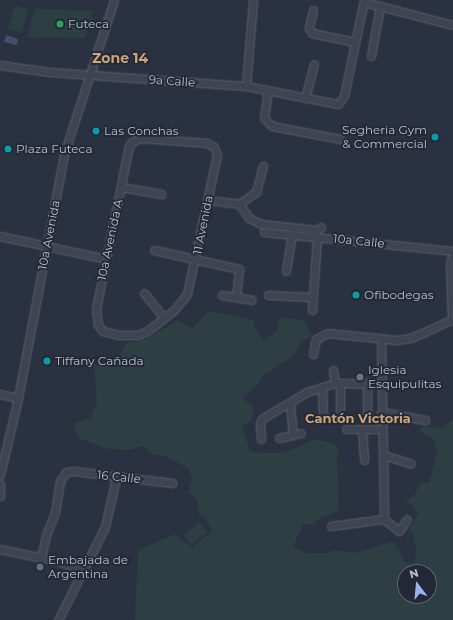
<!DOCTYPE html>
<meta charset="utf-8">
<style>
body{margin:0}
#map{position:relative;width:453px;height:620px;overflow:hidden;background:#2a3141;font-family:Montserrat,sans-serif}
div>[style]{position:absolute}
[style*='--x']{left:calc(var(--x)*1px);top:calc(var(--y)*1px);width:calc(var(--w)*1px);rotate:calc(var(--a)*1deg)}
.green>*{inset:0;background:#2d3f43}
.water>*{inset:0;background:#434f6a}
.roads{filter:drop-shadow(0 0 1px #5c616e) drop-shadow(0 0 1px #5c616e)}
.minor>*{height:7px;margin:-3.5px;padding:0 3.5px;transform-origin:3.5px;border-radius:3.5px;background:#3e4451}
.dots>*{width:11px;height:11px;translate:-50% -50%;box-sizing:border-box;border:2px solid #222836;border-radius:50%}
span{translate:-50% -50%;white-space:nowrap;text-align:center;line-height:1.15;-webkit-text-stroke:3.5px #222836;paint-order:stroke}
.poi-label{font-size:12px;color:#bbbfcb}
.left{translate:0 -50%;text-align:left}
.right{translate:-100% -50%;text-align:right}
.street-label{font-size:12px;color:#bbbfcb}
.neighbourhood-label{font-size:13px;color:#cda574;font-weight:700}
.quarter-label{font-size:14px;color:#cda574;font-weight:700}
.north{position:absolute;left:397px;top:564px;width:40px;height:40px;box-sizing:border-box;background:#222836;border:1px solid #5f6472;border-radius:50%;rotate:344deg;font-size:11px;font-weight:700;line-height:16px;text-align:center;color:#bbbfcb}
.north::after{content:'';display:block;margin:auto;width:14px;height:18px;background:#9cb2ef;clip-path:polygon(50% 0,100% 100%,50% 72%,0 100%)}
</style>
<div id="map">
<div class="green">
<div style="clip-path:polygon(15px 6px,28px 9px,22px 33px,8px 29px)"></div>
<div style="clip-path:polygon(35px 9px,93px 11px,85px 38px,27px 37px)"></div>
<div style="clip-path:polygon(evenodd,209px 311px,254px 320px,254px 326px,263px 340px,277px 331px,279px 317px,304px 320px,312px 336px,301px 342px,295px 354px,261px 377px,259px 384px,242px 398px,254px 407px,251px 421px,242px 426px,250px 451px,258px 453px,284px 453px,316px 439px,332px 443px,339px 450px,337px 457px,339px 510px,316px 521px,314px 525px,303px 524px,293px 547px,307px 553px,329px 553px,332px 550px,354px 553px,391px 542px,399px 548px,404px 562px,413px 564px,417px 553px,413px 535px,409px 530px,418px 513px,414px 510px,415px 507px,404px 501px,414px 496px,420px 484px,429px 482px,437px 454px,434px 440px,419px 430px,424px 426px,442px 428px,453px 419px,453px 620px,135px 620px,138px 550px,175px 534px,192px 547px,212px 531px,205px 518px,199px 515px,197px 499px,188px 493px,192px 479px,189px 469px,166px 456px,154px 455px,143px 446px,130px 450px,108px 449px,78px 438px,74px 424px,90px 418px,97px 404px,94px 366px,117px 362px,125px 344px,146px 339px,178px 320px,192px 329px,209px 311px,405px 572px,429px 572px,429px 596px,405px 596px,405px 572px)"></div>
<div style="clip-path:polygon(200px 522px,208px 532px,191px 545px,183px 535px)"></div>
</div>
<div class="water">
<div style="clip-path:polygon(6px 35px,18px 39px,17px 45px,4px 42px)"></div>
</div>
<div class="roads">
<div class="minor">
<div style="--x:364;--y:2;--w:92;--a:14.5"></div>
<div style="--x:313;--y:10;--w:18;--a:103"></div>
<div style="--x:309;--y:28;--w:6;--a:59"></div>
<div style="--x:312;--y:33;--w:44;--a:11.8"></div>
<div style="--x:371;--y:56;--w:51;--a:-79.8"></div>
<div style="--x:0;--y:65;--w:50;--a:8"></div>
<div style="--x:50;--y:72;--w:196;--a:4.1"></div>
<div style="--x:246;--y:86;--w:94;--a:11.1"></div>
<div style="--x:338;--y:104;--w:10;--a:-53"></div>
<div style="--x:344;--y:96;--w:98;--a:-78.2"></div>
<div style="--x:246;--y:86;--w:86;--a:-85.3"></div>
<div style="--x:268;--y:90;--w:28;--a:98"></div>
<div style="--x:264;--y:118;--w:11;--a:45"></div>
<div style="--x:272;--y:126;--w:69;--a:10.8"></div>
<div style="--x:305;--y:98;--w:35;--a:-75"></div>
<div style="--x:141;--y:138;--w:66;--a:4.3"></div>
<div style="--x:207;--y:143;--w:8;--a:30"></div>
<div style="--x:214;--y:147;--w:9;--a:69"></div>
<div style="--x:217;--y:155;--w:142;--a:102.2"></div>
<div style="--x:187;--y:294;--w:22;--a:129"></div>
<div style="--x:173;--y:311;--w:33;--a:142"></div>
<div style="--x:147;--y:331;--w:10;--a:156"></div>
<div style="--x:138;--y:335;--w:20;--a:180"></div>
<div style="--x:118;--y:335;--w:16;--a:-165"></div>
<div style="--x:103;--y:331;--w:8;--a:-130"></div>
<div style="--x:98;--y:325;--w:16;--a:-97"></div>
<div style="--x:96;--y:309;--w:166;--a:-78.6"></div>
<div style="--x:129;--y:146;--w:6;--a:-51"></div>
<div style="--x:133;--y:141;--w:9;--a:-21"></div>
<div style="--x:121;--y:187;--w:41;--a:9.9"></div>
<div style="--x:208;--y:200;--w:31;--a:7"></div>
<div style="--x:239;--y:204;--w:21;--a:-35"></div>
<div style="--x:256;--y:192;--w:27;--a:-75"></div>
<div style="--x:239;--y:204;--w:17;--a:54"></div>
<div style="--x:249;--y:218;--w:13;--a:27"></div>
<div style="--x:261;--y:224;--w:56;--a:6.1"></div>
<div style="--x:317;--y:230;--w:5;--a:-37"></div>
<div style="--x:264;--y:232;--w:190;--a:5.7"></div>
<div style="--x:0;--y:236;--w:108;--a:12.2"></div>
<div style="--x:154;--y:250;--w:87;--a:12.6"></div>
<div style="--x:239;--y:269;--w:28;--a:96"></div>
<div style="--x:286;--y:271;--w:37;--a:-81"></div>
<div style="--x:144;--y:293;--w:32;--a:51"></div>
<div style="--x:222;--y:295;--w:30;--a:9"></div>
<div style="--x:268;--y:295;--w:44;--a:2.6"></div>
<div style="--x:312;--y:310;--w:74;--a:-86.1"></div>
<div style="--x:452;--y:319;--w:55;--a:-92.1"></div>
<div style="--x:450;--y:264;--w:10;--a:-73"></div>
<div style="--x:381;--y:339;--w:180;--a:89"></div>
<div style="--x:313;--y:354;--w:15;--a:-79"></div>
<div style="--x:316;--y:339;--w:13;--a:-27"></div>
<div style="--x:328;--y:333;--w:68;--a:5.9"></div>
<div style="--x:396;--y:340;--w:15;--a:-8"></div>
<div style="--x:411;--y:338;--w:46;--a:-24.3"></div>
<div style="--x:333;--y:370;--w:13;--a:81"></div>
<div style="--x:340;--y:383;--w:35;--a:90"></div>
<div style="--x:322;--y:387;--w:30;--a:88"></div>
<div style="--x:0;--y:394;--w:18;--a:13"></div>
<div style="--x:290;--y:403;--w:32;--a:85"></div>
<div style="--x:381;--y:412;--w:45;--a:10.3"></div>
<div style="--x:367;--y:418;--w:36;--a:-90"></div>
<div style="--x:346;--y:429;--w:36;--a:0"></div>
<div style="--x:362;--y:429;--w:31;--a:86"></div>
<div style="--x:279;--y:438;--w:22;--a:-13"></div>
<div style="--x:261;--y:439;--w:16;--a:-94"></div>
<div style="--x:260;--y:423;--w:6;--a:-59"></div>
<div style="--x:263;--y:418;--w:51;--a:-30.6"></div>
<div style="--x:307;--y:392;--w:29;--a:-18"></div>
<div style="--x:335;--y:383;--w:47;--a:1.2"></div>
<div style="--x:384;--y:455;--w:28;--a:18"></div>
<div style="--x:0;--y:475;--w:79;--a:-76.8"></div>
<div style="--x:18;--y:398;--w:248;--a:-79.3"></div>
<div style="--x:64;--y:154;--w:162;--a:-72"></div>
<div style="--x:0;--y:484;--w:12;--a:90"></div>
<div style="--x:331;--y:526;--w:53;--a:-7.5"></div>
<div style="--x:384;--y:519;--w:19;--a:39"></div>
<div style="--x:399;--y:531;--w:14;--a:-56"></div>
<div style="--x:0;--y:549;--w:62;--a:12"></div>
<div style="--x:61;--y:562;--w:26;--a:21"></div>
<div style="--x:41;--y:557;--w:23;--a:-77"></div>
<div style="--x:46;--y:535;--w:24;--a:-68"></div>
<div style="--x:55;--y:513;--w:32;--a:-81"></div>
<div style="--x:60;--y:481;--w:11;--a:-56"></div>
<div style="--x:66;--y:472;--w:8;--a:-7"></div>
<div style="--x:74;--y:471;--w:99;--a:7"></div>
<div style="--x:58;--y:620;--w:104;--a:-63.2"></div>
<div style="--x:105;--y:527;--w:50;--a:-77.3"></div>
</div>
</div>
<div class="dots">
<div style="left:60px;top:24px;background:#2e9e5b"></div>
<div style="left:96px;top:131px;background:#0f9aa8"></div>
<div style="left:435px;top:137px;background:#0f9aa8"></div>
<div style="left:8px;top:149px;background:#0f9aa8"></div>
<div style="left:356px;top:295px;background:#0f9aa8"></div>
<div style="left:47px;top:361px;background:#0f9aa8"></div>
<div style="left:360px;top:377px;background:#6b7280"></div>
<div style="left:40px;top:567px;background:#5c6f8a"></div>
</div>
<div class="poi-label">
<span class="left" style="left:68px;top:24px">Futeca</span>
<span class="right" style="left:427px;top:137px">Segheria Gym<br>&amp; Commercial</span>
<span class="left" style="left:104px;top:131px">Las Conchas</span>
<span class="left" style="left:16px;top:149px">Plaza Futeca</span>
<span class="left" style="left:364px;top:295px">Ofibodegas</span>
<span class="left" style="left:55px;top:361px">Tiffany Cañada</span>
<span class="left" style="left:368px;top:377px">Iglesia<br>Esquipulitas</span>
<span class="left" style="left:48px;top:567px">Embajada de<br>Argentina</span>
</div>
<div class="street-label">
<span style="left:172px;top:81px;rotate:4deg">9a Calle</span>
<span style="left:203px;top:225px;rotate:-79deg">11 Avenida</span>
<span style="left:49px;top:235px;rotate:-79deg">10a Avenida</span>
<span style="left:110px;top:240px;rotate:-78deg">10a Avenida A</span>
<span style="left:359px;top:241px;rotate:6deg">10a Calle</span>
<span style="left:119px;top:477px;rotate:6deg">16 Calle</span>
</div>
<div class="neighbourhood-label">
<span style="left:358px;top:418px">Cantón Victoria</span>
</div>
<div class="quarter-label">
<span style="left:120px;top:58px">Zone 14</span>
</div>
<div class="north">N</div>
</div>
